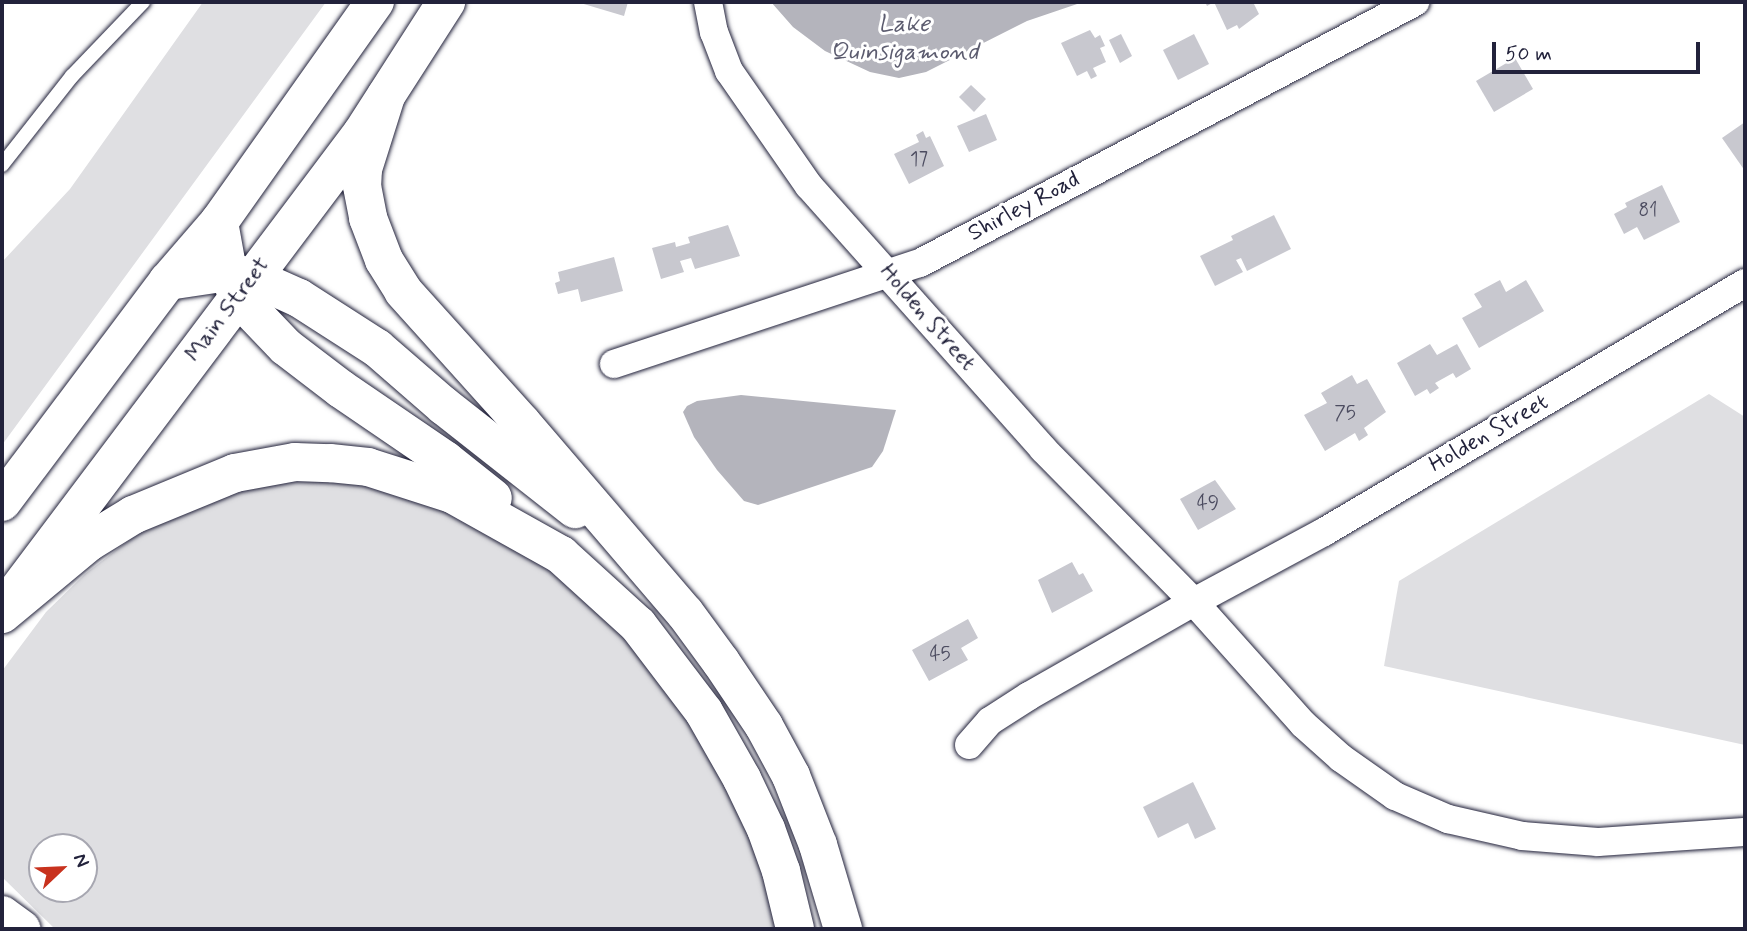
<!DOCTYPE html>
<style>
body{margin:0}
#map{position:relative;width:1747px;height:931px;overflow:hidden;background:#fff;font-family:Mynerve,sans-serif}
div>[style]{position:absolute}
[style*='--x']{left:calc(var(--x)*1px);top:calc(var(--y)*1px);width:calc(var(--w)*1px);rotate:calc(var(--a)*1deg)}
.green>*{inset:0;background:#dfdfe2}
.water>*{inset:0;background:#b4b4bc}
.building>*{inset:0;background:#c8c8cf}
.roads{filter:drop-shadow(0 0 2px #22223b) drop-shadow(0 0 2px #22223b)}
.service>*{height:14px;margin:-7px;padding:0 7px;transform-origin:7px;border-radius:7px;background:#fff}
.minor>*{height:28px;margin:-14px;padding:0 14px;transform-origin:14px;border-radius:14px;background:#fff}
.secondary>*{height:38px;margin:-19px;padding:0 19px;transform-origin:19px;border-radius:19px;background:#fff}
.motorway>*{height:38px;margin:-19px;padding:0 19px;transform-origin:19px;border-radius:19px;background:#fff}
span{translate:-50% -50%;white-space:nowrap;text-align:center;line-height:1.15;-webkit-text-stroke:6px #fff;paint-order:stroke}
.number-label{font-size:19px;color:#4c4c60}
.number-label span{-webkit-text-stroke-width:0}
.street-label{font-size:23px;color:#22223b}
.water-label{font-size:24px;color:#5c5c6f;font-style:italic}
.frame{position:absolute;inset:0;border:4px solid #22223b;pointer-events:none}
.north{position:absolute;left:28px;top:833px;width:70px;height:70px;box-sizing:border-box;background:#fff;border:2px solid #a7a7b1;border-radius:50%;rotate:67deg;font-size:19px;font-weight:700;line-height:28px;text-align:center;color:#22223b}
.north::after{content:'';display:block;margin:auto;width:24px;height:32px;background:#c8321e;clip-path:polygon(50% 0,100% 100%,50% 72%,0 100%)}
.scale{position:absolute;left:1492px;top:42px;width:208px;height:32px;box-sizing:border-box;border:4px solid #22223b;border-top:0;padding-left:9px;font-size:21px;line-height:24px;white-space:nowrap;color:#22223b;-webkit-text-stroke:5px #fff;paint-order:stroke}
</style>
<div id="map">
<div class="green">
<div style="clip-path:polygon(203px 2px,326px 2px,2px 445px,2px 262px,70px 189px)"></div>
<div style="clip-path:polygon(1709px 394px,1745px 417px,1745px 745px,1384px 666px,1399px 581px)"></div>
<div style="clip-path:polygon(evenodd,361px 477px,428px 495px,597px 600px,727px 774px,786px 929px,55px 929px,2px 877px,2px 671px,46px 612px,85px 574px,136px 535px,195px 503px,267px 479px,361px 477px,42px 847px,84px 847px,84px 889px,42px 889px,42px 847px)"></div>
</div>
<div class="water">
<div style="clip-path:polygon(771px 2px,1083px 2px,1027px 21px,926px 72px,899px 78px,870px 72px,825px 51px,793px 27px)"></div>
<div style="clip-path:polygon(741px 395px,896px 410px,883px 451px,872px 467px,758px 505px,744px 501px,717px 470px,694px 437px,683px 412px,687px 406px,697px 401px)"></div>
</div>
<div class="building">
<div style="clip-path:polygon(577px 2px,628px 2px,624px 16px)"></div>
<div style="clip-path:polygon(1205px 2px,1253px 2px,1259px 14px,1239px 29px,1237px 25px,1227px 30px,1214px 2px,1207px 6px)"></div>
<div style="clip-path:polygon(1090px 30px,1095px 38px,1100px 35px,1105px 46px,1100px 48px,1106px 62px,1093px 68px,1097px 76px,1091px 79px,1087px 71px,1077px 76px,1061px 43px)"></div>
<div style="clip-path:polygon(1121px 34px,1132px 56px,1120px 63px,1109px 40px)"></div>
<div style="clip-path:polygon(1194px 34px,1209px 64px,1178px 80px,1163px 50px)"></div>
<div style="clip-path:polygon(1515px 58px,1533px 89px,1494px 112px,1476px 81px)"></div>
<div style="clip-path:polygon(971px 85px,986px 99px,974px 112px,959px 97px)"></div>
<div style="clip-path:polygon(986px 114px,997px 140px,969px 152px,957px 126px)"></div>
<div style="clip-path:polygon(1745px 122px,1745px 171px,1722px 138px)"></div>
<div style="clip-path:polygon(923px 131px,926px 138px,930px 136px,944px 166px,909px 184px,894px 154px,919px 142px,916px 135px)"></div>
<div style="clip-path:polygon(1662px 185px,1680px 222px,1644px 240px,1637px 227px,1624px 234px,1614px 214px,1627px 207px,1625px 203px)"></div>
<div style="clip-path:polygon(1274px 215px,1291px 249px,1247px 271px,1241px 258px,1236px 260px,1243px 272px,1215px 286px,1200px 256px,1233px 240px,1231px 236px)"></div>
<div style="clip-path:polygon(728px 225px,740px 256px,695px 269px,691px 258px,680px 261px,684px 272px,661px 279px,652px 248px,675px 242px,676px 247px,690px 243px,688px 237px)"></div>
<div style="clip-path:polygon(614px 257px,623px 291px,581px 302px,578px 289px,558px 294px,555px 283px,560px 281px,558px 272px)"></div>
<div style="clip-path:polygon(1500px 280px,1506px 292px,1526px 280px,1544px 311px,1479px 348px,1462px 318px,1482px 307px,1474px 294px)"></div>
<div style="clip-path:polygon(1430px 344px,1437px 355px,1457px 344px,1471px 369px,1456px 378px,1453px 373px,1435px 383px,1439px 388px,1430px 394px,1427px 389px,1415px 396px,1397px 363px)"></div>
<div style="clip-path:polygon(1352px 375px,1357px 384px,1367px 379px,1386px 412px,1364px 428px,1368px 435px,1359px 441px,1355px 433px,1325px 451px,1304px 415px,1327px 403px,1321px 393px)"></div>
<div style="clip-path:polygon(1215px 480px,1236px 509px,1198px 530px,1180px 499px)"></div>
<div style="clip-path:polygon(1072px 562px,1079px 575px,1083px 573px,1093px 591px,1052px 613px,1038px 580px)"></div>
<div style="clip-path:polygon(968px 619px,978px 638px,961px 648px,968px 660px,929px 681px,912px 650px)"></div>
<div style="clip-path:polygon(1193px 782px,1216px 829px,1195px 839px,1188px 823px,1158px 838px,1143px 807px)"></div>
</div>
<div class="roads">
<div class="service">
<div style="--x:2;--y:165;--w:113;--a:-51.8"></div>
<div style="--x:72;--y:76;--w:103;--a:-46.2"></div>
</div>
<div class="minor">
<div style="--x:708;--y:2;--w:31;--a:79"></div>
<div style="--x:714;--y:32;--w:42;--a:69"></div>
<div style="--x:729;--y:71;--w:140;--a:55.2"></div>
<div style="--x:809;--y:186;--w:352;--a:48.3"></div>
<div style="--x:1043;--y:449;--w:215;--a:45.4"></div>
<div style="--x:1194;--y:602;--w:164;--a:48.2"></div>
<div style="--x:1303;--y:724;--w:51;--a:41.8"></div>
<div style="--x:1341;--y:758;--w:66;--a:35.1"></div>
<div style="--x:1395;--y:796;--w:58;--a:23.5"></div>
<div style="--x:1448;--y:819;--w:76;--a:12.9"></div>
<div style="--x:1522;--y:836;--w:76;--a:4.5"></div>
<div style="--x:1598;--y:842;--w:147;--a:-3.9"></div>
<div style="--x:614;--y:364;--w:322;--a:-18.3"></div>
<div style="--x:920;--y:263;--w:560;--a:-27.8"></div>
<div style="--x:969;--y:745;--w:32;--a:-49"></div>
<div style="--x:990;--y:721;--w:46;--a:-32.7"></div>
<div style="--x:1029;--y:696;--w:190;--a:-29.7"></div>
<div style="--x:1194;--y:602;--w:148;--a:-28.3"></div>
<div style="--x:1324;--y:532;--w:489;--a:-30.6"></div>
</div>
<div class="secondary">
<div style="--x:2;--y:502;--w:276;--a:-53.1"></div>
<div style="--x:168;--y:281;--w:78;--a:-49.2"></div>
<div style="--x:219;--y:222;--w:270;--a:-54.7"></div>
<div style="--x:15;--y:594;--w:577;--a:-53.03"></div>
<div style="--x:362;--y:133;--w:156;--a:-57.3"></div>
</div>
<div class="motorway">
<div style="--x:386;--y:96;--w:77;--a:107.5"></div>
<div style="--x:363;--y:169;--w:17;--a:93"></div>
<div style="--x:362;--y:186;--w:33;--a:79"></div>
<div style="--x:368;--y:218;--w:45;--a:69.1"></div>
<div style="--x:384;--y:260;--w:36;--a:58"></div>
<div style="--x:403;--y:291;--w:178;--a:48"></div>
<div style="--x:522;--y:423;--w:250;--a:49.4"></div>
<div style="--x:685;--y:613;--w:61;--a:53.7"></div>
<div style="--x:721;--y:662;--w:77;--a:56.1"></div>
<div style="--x:764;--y:726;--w:57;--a:61.6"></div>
<div style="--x:791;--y:776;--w:74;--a:68.6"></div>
<div style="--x:818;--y:845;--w:88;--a:73.4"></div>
<div style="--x:219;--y:222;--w:51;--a:79.8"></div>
<div style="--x:228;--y:272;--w:27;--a:68"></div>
<div style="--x:238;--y:297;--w:69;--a:46.2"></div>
<div style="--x:286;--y:347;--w:69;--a:37.4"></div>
<div style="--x:341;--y:389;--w:126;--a:34.3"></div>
<div style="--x:445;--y:460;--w:61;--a:38.4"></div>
<div style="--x:168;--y:281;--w:61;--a:-8.5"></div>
<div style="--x:228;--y:272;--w:25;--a:12"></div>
<div style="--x:252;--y:277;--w:51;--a:24.1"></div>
<div style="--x:299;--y:298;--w:93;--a:32.7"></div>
<div style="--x:377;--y:348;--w:89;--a:40.9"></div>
<div style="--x:444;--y:406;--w:167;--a:38.2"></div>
<div style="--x:2;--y:614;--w:113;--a:-39.6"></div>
<div style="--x:89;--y:542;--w:52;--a:-31.5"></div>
<div style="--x:133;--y:515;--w:110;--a:-22.4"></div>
<div style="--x:235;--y:473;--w:61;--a:-10.4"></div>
<div style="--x:295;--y:462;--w:35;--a:2"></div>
<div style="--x:330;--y:463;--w:38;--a:6"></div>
<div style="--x:368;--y:467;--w:88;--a:17.8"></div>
<div style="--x:452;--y:494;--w:125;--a:29.2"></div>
<div style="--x:561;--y:555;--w:104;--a:42.3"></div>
<div style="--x:638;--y:625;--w:109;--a:52.8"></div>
<div style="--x:704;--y:712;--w:77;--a:60.4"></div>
<div style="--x:742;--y:779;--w:55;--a:64.4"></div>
<div style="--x:766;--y:829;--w:45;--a:70.3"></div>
<div style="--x:781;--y:871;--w:60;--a:76.4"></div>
<div style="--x:2;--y:915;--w:24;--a:36"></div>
</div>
</div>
<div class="number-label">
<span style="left:919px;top:160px">17</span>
<span style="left:1648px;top:211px">81</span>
<span style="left:1345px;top:414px">75</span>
<span style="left:1208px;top:504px">49</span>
<span style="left:940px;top:655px">45</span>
</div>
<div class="street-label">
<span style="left:1024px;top:207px;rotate:-28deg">Shirley Road</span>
<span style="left:228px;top:310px;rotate:-53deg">Main Street</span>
<span style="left:927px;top:318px;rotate:49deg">Holden Street</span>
<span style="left:1489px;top:434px;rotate:-30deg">Holden Street</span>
</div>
<div class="water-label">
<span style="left:904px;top:39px">Lake<br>Quinsigamond</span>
</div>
<div class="frame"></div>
<div class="north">N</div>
<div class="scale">50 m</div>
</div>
